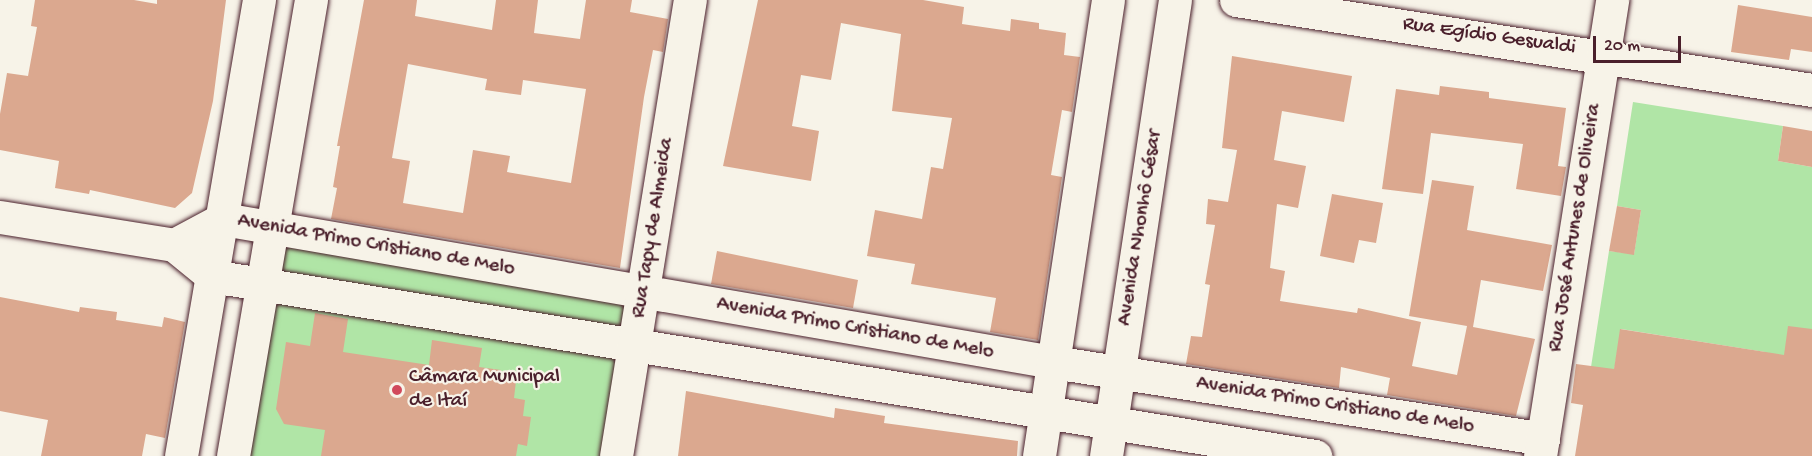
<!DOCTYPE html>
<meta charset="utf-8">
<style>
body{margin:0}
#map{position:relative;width:1812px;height:456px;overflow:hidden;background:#f7f3e8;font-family:"Gochi Hand",sans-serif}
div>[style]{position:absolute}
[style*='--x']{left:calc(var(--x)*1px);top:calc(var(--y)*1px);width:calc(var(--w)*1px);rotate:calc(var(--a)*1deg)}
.green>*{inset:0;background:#b0e5a6}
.building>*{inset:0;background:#dba88f}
.roads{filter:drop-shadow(0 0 2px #4a1f2b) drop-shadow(0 0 2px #4a1f2b)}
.minor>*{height:33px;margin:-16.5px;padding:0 16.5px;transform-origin:16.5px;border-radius:16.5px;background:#f7f3e8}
.dots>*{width:16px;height:16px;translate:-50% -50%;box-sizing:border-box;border:3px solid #f7f3e8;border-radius:50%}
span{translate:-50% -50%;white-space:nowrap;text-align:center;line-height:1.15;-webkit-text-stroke:4.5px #f7f3e8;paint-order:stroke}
.street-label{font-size:21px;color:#4a1f2b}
.poi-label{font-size:21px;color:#4a1f2b}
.left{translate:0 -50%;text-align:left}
.scale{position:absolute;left:1593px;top:36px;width:88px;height:27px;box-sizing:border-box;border:3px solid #4a1f2b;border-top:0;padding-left:8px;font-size:18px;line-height:21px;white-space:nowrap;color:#4a1f2b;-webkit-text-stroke:4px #f7f3e8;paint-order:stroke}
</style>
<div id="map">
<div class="green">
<div style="clip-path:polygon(1633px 102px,1783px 126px,1778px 161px,1812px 167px,1812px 456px,1765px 352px,1621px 329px,1606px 420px,1591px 367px,1609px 251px,1634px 254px,1641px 210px,1617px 206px)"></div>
<div style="clip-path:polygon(275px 231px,639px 297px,613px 456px,237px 456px)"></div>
</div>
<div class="building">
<div style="clip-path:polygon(35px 0,134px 0,157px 4px,157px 0,226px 0,213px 101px,192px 193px,175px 208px,90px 190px,89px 194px,55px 188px,59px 161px,0 150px,0 114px,7px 73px,28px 76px,37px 27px,31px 26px)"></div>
<div style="clip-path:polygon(evenodd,364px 0,417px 0,415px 16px,492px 30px,496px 0,538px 0,534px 33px,580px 39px,586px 0,632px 0,630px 12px,668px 19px,663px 52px,653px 50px,644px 97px,620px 268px,331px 219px,337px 188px,333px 187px,340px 146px,337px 146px,364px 0,408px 64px,487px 79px,485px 90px,521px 95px,523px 80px,586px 89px,571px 183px,507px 172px,510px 156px,473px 150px,463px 213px,403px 203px,410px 161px,392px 158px,408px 64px)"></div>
<div style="clip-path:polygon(758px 0,923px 0,964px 7px,962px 24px,1010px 31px,1011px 19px,1039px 23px,1039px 29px,1066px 33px,1064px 55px,1080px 57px,1072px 112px,1062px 110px,1051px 175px,1062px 177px,1038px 340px,990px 332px,996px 298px,911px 284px,915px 264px,867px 256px,875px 210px,922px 219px,931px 167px,943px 169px,952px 118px,892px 111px,901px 34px,841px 23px,831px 80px,801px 75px,792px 126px,819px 131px,811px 181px,723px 166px)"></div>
<div style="clip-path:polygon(1738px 5px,1812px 17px,1812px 52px,1791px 49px,1789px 60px,1731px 52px)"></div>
<div style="clip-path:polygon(1232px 56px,1352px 76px,1344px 122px,1282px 111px,1274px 160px,1306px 166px,1298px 208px,1277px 204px,1270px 268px,1285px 271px,1280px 301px,1357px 313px,1358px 308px,1421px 322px,1412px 366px,1457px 375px,1467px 326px,1409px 316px,1432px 180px,1474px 186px,1467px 230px,1552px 245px,1543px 291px,1481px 280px,1473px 327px,1535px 339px,1516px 416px,1387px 395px,1390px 378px,1341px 367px,1339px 388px,1186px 364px,1191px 336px,1202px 337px,1210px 285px,1205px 284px,1215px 225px,1206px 224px,1208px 199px,1228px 202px,1237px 150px,1222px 148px)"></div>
<div style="clip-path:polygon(1440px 86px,1489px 92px,1489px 98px,1566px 108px,1558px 166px,1566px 167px,1561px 196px,1516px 189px,1523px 144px,1431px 133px,1423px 194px,1382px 189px,1396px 89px,1439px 95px)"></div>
<div style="clip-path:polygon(1783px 126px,1812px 131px,1812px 167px,1778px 161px)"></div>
<div style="clip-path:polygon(1332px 194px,1383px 203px,1376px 243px,1359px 240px,1354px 263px,1320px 256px)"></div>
<div style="clip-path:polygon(1617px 206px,1641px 210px,1634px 255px,1609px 251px)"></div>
<div style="clip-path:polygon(717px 251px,858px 280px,853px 308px,711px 284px)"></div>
<div style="clip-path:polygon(0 297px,79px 312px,80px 307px,117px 312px,116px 320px,162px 327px,164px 317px,185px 322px,165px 438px,146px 434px,142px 456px,41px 456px,48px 420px,0 411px)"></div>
<div style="clip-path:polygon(315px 313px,348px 319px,343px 352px,429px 365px,432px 340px,482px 348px,479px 367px,501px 370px,499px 379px,516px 381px,514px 398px,525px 400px,523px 416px,531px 417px,527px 446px,518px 444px,516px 456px,321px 456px,325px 430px,284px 424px,276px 409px,286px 342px,310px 346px)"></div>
<div style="clip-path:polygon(1788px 326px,1812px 329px,1812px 456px,1575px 456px,1583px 405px,1571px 403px,1576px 364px,1614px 369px,1620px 329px,1784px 355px)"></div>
<div style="clip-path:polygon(686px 391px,834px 418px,835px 408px,885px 416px,884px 423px,1018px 441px,1017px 456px,678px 456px)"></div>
</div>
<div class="roads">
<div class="minor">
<div style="--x:1236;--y:0;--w:583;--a:8.88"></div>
<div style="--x:0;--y:217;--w:176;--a:9.1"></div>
<div style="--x:174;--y:245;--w:49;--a:39.2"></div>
<div style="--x:212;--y:276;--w:1118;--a:9.27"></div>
<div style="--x:174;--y:245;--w:55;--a:-28"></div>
<div style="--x:223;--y:219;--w:842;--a:9.78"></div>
<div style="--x:1053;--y:362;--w:496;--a:8.9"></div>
<div style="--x:181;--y:456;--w:463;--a:-80.3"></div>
<div style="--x:233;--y:456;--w:463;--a:-80.3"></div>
<div style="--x:616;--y:456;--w:462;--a:-80.8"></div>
<div style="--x:1039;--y:456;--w:461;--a:-81.4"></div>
<div style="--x:1106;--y:456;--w:461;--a:-81.4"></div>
<div style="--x:1540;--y:456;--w:462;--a:-81"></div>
</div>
</div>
<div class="dots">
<div style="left:397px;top:390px;background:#d1495b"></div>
</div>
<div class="street-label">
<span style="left:1489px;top:37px;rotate:8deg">Rua Egídio Gesualdi</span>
<span style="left:654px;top:228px;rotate:-81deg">Rua Tapy de Almeida</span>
<span style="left:1141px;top:228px;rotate:-81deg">Avenida Nhonhô César</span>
<span style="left:1576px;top:228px;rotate:-81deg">Rua José Antunes de Oliveira</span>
<span style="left:376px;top:246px;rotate:10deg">Avenida Primo Cristiano de Melo</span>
<span style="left:855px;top:329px;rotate:10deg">Avenida Primo Cristiano de Melo</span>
<span style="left:1335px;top:406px;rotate:9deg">Avenida Primo Cristiano de Melo</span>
</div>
<div class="poi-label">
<span class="left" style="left:409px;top:390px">Câmara Municipal<br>de Itaí</span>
</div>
<div class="scale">20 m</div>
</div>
